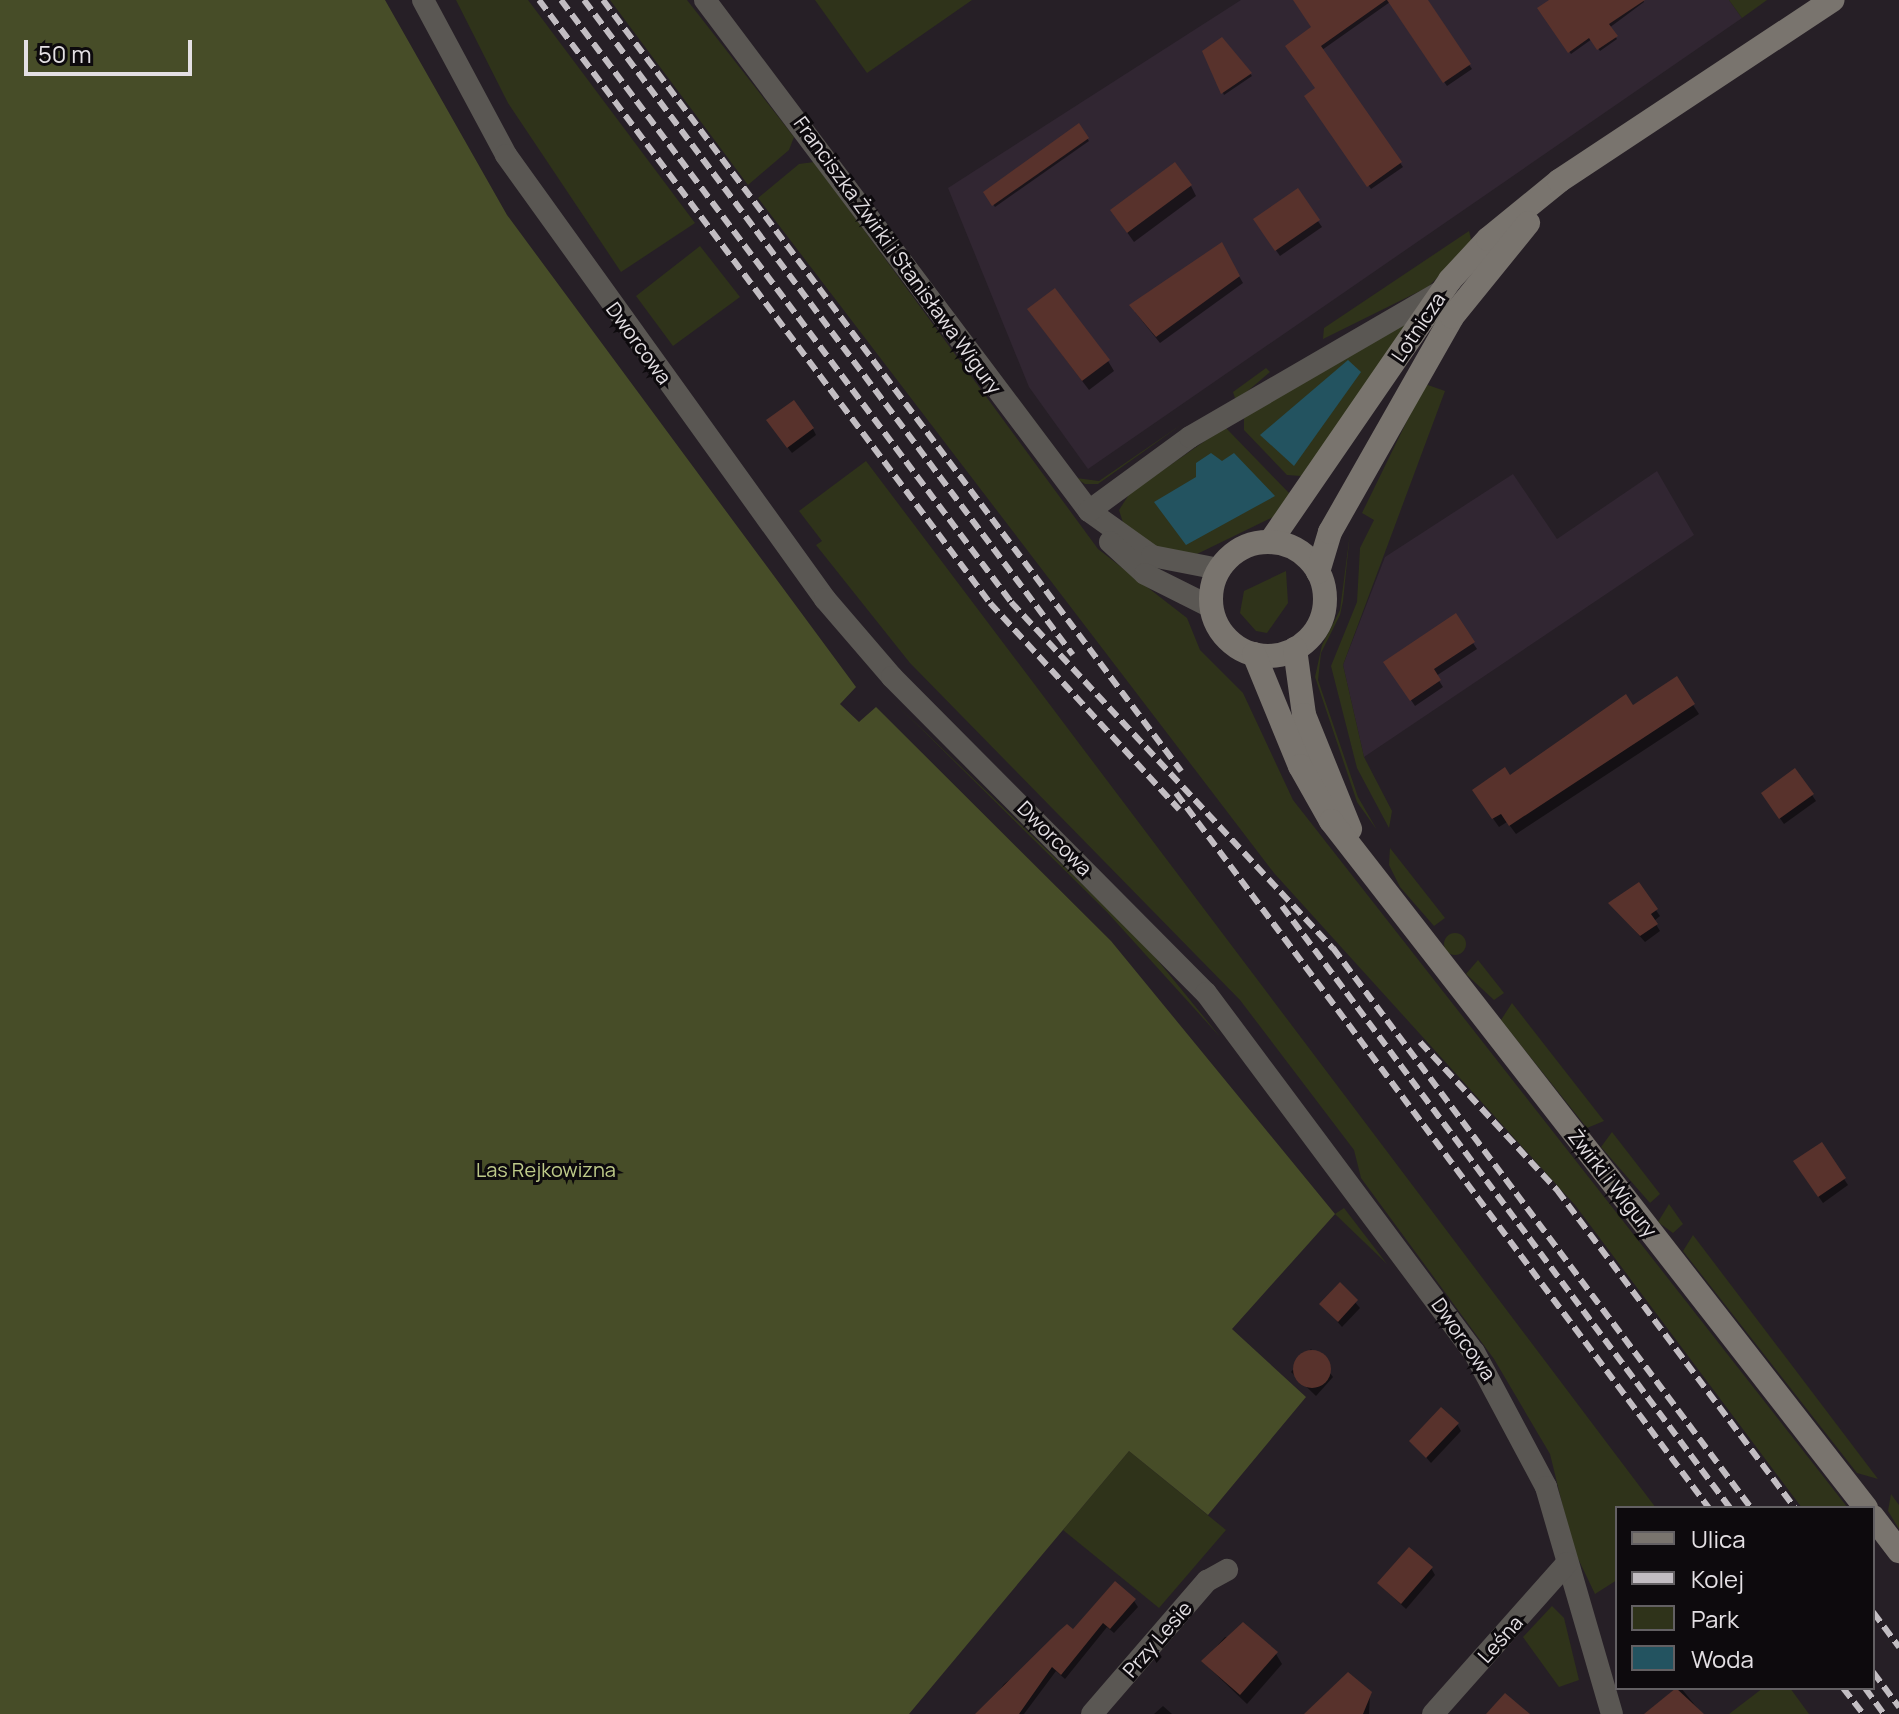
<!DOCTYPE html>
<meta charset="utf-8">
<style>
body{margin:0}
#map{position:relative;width:1899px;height:1714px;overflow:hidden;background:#261f26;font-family:Manrope,sans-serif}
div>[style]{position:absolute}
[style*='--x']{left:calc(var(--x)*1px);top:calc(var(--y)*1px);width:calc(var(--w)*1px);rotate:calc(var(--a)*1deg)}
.built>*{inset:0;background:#312632}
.green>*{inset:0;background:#2f331a}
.round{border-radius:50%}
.forest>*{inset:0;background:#474d28}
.water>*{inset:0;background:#235360}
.shadow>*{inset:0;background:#0007}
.building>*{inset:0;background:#58322c}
.street>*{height:22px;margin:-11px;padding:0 11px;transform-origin:11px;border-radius:11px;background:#5a5753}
.secondary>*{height:24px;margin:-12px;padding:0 12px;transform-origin:12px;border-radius:12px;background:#79746e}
.secondary>.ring{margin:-12px;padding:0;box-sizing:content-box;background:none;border:24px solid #79746e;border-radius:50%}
.rail>*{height:6px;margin-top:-3px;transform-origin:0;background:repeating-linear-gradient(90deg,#c2bdc2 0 12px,transparent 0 18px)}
span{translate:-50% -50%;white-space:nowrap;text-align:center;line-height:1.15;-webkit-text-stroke:6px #0d0a0d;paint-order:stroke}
.street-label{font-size:20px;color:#e4e0e4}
.park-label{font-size:20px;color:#beca89}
.legend{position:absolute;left:1615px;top:1506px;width:260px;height:184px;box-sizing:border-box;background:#0d0a0d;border:2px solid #636063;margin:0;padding:10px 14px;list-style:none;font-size:24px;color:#e4e0e4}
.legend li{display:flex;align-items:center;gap:16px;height:40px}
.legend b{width:40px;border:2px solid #636063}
.scale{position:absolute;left:24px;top:40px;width:168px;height:36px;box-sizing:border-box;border:4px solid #e4e0e4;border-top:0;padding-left:10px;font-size:24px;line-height:28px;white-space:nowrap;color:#e4e0e4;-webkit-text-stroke:6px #0d0a0d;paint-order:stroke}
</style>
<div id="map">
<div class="built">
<div style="clip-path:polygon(1241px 0,1729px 0,1742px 18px,1088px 469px,1029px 387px,948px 188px)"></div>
<div style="clip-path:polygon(1657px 471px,1694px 535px,1364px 757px,1343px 665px,1385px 557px,1513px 474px,1557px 539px)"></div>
</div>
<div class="green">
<div style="clip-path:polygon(456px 0,528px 0,695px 223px,621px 272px,508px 103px)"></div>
<div style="clip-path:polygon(610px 0,687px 0,794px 137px,789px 150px,748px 185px)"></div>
<div style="clip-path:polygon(815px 0,972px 0,867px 73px)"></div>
<div style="clip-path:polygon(1729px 0,1767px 0,1742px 18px)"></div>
<div style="clip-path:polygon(814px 162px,1098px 549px,1187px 618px,1200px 650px,1243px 693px,1293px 800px,1848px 1508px,1802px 1508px,1575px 1205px,1274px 873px,758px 198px,799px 164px)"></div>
<div style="clip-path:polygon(1469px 231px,1472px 243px,1428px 287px,1323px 339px,1324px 328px)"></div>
<div style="clip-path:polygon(700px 246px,740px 297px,673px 346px,636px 296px)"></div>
<div style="clip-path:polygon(1417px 317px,1301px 476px,1287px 475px,1244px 430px,1244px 417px)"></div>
<div style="clip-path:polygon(1266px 368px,1270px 372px,1236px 401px,1233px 392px)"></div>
<div style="clip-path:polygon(1425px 384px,1445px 391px,1343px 665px,1364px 757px,1392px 811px,1389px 828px,1357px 768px,1331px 666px,1357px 602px,1360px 548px,1374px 520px,1362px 513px)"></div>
<div style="clip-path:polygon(1185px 422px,1098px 484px,1085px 484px,1076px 478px,1099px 481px)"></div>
<div style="clip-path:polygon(1225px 427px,1290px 494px,1273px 517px,1197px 554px,1156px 549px,1125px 529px,1119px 510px,1130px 493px)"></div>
<div style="clip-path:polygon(866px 461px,1656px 1508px,1617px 1508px,1617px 1580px,1595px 1594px,1573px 1548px,1550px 1454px,1494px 1359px,1361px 1178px,1354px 1150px,1240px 1000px,910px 663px,816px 545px,822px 541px,799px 511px)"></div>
<div style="clip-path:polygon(1350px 533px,1343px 601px,1340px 615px,1321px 653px,1318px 680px,1358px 797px,1377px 830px,1357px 802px,1315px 677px,1322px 645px,1340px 610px)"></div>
<div style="clip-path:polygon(1286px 571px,1288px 603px,1267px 633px,1256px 631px,1240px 613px,1244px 591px)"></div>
<div style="clip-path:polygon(892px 700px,1146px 946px,1221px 1038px,1107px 912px)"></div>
<div style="clip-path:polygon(1390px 848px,1445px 918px,1434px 926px,1400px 887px,1389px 865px)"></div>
<div class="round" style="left:1444px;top:933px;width:22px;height:22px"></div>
<div style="clip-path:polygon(1478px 960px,1504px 993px,1494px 1000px,1466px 974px)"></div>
<div style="clip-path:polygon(1512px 1003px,1604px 1121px,1587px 1128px,1501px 1020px)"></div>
<div style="clip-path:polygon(1612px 1132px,1660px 1194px,1650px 1203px,1601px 1147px)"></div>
<div style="clip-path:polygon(1669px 1204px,1683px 1224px,1673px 1233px,1658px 1222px)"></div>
<div style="clip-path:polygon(1344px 1208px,1387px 1264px,1335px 1214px)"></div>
<div style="clip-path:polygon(1693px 1235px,1878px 1479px,1857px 1473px,1683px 1251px)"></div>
<div style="clip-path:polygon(1129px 1451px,1226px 1530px,1159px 1608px,1063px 1530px)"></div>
<div style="clip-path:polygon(1891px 1494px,1899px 1505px,1899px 1529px,1888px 1511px)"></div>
<div style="clip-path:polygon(1552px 1606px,1564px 1618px,1579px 1680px,1559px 1687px,1523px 1637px)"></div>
<div style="clip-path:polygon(1763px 1688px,1790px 1688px,1809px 1714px,1729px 1714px)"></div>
</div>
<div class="forest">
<div style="clip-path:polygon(0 0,385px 0,507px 215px,856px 687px,840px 704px,859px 722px,876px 707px,1111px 941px,1335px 1214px,1232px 1329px,1306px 1397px,1208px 1515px,1129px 1451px,909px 1714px,0 1714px)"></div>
</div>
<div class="water">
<div style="clip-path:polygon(1348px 360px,1361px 372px,1294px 466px,1260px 435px)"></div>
<div style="clip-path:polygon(1211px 453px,1222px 461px,1234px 453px,1275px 496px,1186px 545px,1154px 502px,1196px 477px,1196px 463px)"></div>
</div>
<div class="shadow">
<div style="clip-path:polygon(1294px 0,1425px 0,1472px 69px,1447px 86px,1390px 2px,1322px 50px,1403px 167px,1371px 189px,1307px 96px,1318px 89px,1314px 28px)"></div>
<div style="clip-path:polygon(1553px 0,1643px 0,1644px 2px,1609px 28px,1617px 39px,1600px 51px,1592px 39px,1571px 54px,1539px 9px)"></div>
<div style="clip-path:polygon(1222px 40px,1252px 76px,1224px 95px,1204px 51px)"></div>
<div style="clip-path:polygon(1079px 126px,1089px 141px,995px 207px,985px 192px)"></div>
<div style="clip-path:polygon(1191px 186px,1196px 196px,1134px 242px,1119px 221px)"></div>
<div style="clip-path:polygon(1297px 191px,1322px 227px,1280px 256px,1259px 226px)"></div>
<div style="clip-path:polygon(1221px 245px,1243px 283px,1160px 343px,1135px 312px)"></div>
<div style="clip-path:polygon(1036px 320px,1108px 361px,1114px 371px,1089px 390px)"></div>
<div style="clip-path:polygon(772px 427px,813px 429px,816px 435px,792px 453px)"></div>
<div style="clip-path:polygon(1473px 643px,1477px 649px,1436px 676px,1443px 687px,1415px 706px,1390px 669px)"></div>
<div style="clip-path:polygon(1676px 679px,1699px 714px,1516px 834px,1507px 822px,1499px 827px,1480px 800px)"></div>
<div style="clip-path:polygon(1812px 795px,1816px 801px,1784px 824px,1767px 800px)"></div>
<div style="clip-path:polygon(1638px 884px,1660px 916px,1654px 921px,1660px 931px,1645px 942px,1611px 904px)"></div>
<div style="clip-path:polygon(1821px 1145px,1848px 1185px,1823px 1203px,1799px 1168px)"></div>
<div style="clip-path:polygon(1340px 1285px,1360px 1308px,1342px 1327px,1322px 1304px)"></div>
<div style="clip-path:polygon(1311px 1349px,1333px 1377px,1316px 1396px,1291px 1372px)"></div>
<div style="clip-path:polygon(1457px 1424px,1461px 1431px,1431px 1463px,1412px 1441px)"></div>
<div style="clip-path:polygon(1431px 1568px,1435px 1575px,1406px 1609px,1379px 1584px)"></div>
<div style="clip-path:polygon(1134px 1601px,1138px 1607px,1114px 1633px,1107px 1627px,1065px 1679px,1056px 1671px,1024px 1714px,982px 1714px,1004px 1684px,1074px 1632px)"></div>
<div style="clip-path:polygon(1225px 1637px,1276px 1654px,1282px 1664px,1247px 1704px,1203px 1662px)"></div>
<div style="clip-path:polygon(1681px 1688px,1702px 1714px,1660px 1714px,1656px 1707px)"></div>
<div style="clip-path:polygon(1370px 1694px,1369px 1714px,1307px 1714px)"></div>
<div style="clip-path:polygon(1163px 1706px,1172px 1714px,1154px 1714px)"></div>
</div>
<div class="building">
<div style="clip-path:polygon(1293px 0,1386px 0,1321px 46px,1402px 162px,1367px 187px,1304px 96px,1315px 88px,1285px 46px,1311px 27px)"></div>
<div style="clip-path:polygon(1387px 0,1428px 0,1471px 64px,1443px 83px)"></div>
<div style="clip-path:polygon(1549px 0,1645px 0,1609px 24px,1618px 36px,1597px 50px,1589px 38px,1568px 53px,1537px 8px)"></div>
<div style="clip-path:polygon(1222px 37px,1252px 73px,1221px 94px,1202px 51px)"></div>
<div style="clip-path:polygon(1079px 123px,1089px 138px,992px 206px,983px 192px)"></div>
<div style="clip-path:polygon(1175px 162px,1192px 185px,1127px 233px,1110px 210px)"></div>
<div style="clip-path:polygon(1298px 188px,1320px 220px,1275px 251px,1253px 219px)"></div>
<div style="clip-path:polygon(1222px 242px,1240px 276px,1156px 337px,1129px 305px)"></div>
<div style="clip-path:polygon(1055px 288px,1110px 360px,1082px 381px,1027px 309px)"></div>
<div style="clip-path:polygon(794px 400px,814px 428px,787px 448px,766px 420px)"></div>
<div style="clip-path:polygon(1456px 613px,1475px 642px,1434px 669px,1441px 680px,1410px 701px,1383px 662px)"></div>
<div style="clip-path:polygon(1677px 676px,1695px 704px,1509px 826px,1501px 814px,1492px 819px,1472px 790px,1505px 767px,1510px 775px,1626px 694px,1633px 705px)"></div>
<div style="clip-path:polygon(1795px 768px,1814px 794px,1779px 819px,1761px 793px)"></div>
<div style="clip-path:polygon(1639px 882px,1658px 909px,1651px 914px,1658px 924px,1640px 936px,1608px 903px)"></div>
<div style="clip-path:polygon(1822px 1142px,1846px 1178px,1818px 1197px,1793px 1161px)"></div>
<div style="clip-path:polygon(1340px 1282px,1358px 1300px,1338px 1322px,1319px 1304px)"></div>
<div class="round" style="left:1293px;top:1350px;width:38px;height:38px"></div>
<div style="clip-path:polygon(1441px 1407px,1459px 1423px,1426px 1458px,1409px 1441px)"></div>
<div style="clip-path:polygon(1409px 1547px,1433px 1567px,1401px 1604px,1377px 1583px)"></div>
<div style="clip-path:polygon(1115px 1581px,1136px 1599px,1110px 1629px,1103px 1623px,1061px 1675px,1052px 1667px,1019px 1714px,975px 1714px,1059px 1631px,1067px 1624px,1073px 1629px)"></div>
<div style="clip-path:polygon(1243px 1622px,1278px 1652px,1240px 1695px,1201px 1661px)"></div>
<div style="clip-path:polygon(1348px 1672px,1372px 1692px,1363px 1714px,1304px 1714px)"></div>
<div style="clip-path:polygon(1676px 1688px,1704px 1714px,1644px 1714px)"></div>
<div style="clip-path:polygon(1505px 1693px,1530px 1714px,1486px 1714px)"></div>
</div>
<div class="street">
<div style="--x:423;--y:0;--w:176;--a:61.8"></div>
<div style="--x:506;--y:155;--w:547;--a:54.3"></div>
<div style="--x:825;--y:599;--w:103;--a:49.3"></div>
<div style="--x:892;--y:677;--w:445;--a:45.2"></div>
<div style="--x:1206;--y:993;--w:448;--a:53.3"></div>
<div style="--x:1474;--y:1352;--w:153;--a:61.9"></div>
<div style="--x:1546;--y:1487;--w:236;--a:73.8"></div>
<div style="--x:705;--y:0;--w:639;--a:53.08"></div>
<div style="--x:1089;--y:511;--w:77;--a:35.5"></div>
<div style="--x:1152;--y:556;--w:68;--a:11"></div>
<div style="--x:1089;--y:511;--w:125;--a:-36.2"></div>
<div style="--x:1190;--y:437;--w:293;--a:-30.1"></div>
<div style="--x:1110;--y:542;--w:47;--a:42.4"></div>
<div style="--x:1145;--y:574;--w:74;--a:26.6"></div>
<div style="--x:1092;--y:1714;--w:176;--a:-49.2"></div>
<div style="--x:1207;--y:1581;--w:23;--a:-29"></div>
<div style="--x:1433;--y:1714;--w:202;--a:-48.4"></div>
</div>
<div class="secondary">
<div style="--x:1270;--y:542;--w:318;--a:-55.5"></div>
<div style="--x:1450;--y:280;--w:56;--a:-47.2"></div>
<div style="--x:1488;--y:239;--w:92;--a:-39.2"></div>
<div style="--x:1559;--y:181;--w:328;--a:-33.5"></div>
<div class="ring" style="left:1211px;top:542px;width:90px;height:90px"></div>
<div style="--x:1318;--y:572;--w:42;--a:-73.3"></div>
<div style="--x:1330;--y:532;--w:247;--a:-60.4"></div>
<div style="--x:1452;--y:317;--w:121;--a:-51"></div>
<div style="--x:1295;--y:649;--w:67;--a:82.2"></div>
<div style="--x:1304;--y:715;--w:123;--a:68"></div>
<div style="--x:1254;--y:654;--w:121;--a:67.7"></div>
<div style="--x:1300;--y:766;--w:63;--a:60.6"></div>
<div style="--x:1331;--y:821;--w:871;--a:52.09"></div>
<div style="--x:1873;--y:1517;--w:43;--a:52.6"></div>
</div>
<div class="rail">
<div style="--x:539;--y:0;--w:753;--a:53.21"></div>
<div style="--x:990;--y:603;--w:280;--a:47.5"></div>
<div style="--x:561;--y:0;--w:752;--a:53.22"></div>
<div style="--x:1011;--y:602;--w:473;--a:47.1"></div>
<div style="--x:1333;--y:948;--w:699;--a:53.26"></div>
<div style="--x:584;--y:0;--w:817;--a:53.26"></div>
<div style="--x:603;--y:0;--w:964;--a:53.14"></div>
<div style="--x:1176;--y:793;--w:892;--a:53.3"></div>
<div style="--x:1282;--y:906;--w:750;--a:53.34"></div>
<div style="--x:1420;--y:1042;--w:202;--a:47.2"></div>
<div style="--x:1557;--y:1190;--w:397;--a:53.2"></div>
<div style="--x:1873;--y:1612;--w:44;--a:53.4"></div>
<div style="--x:1873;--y:1672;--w:44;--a:53.4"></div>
<div style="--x:1843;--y:1688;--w:33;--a:52"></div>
<div style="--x:1865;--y:1688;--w:32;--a:54"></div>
</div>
<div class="street-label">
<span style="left:898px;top:255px;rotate:54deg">Franciszka Żwirki i Stanisława Wigury</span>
<span style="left:1418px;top:327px;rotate:-56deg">Lotnicza</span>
<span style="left:639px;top:343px;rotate:54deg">Dworcowa</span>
<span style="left:1055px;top:838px;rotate:45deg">Dworcowa</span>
<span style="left:1613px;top:1183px;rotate:52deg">Żwirki i Wigury</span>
<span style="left:1464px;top:1339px;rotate:55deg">Dworcowa</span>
<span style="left:1157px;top:1639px;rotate:-49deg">Przy Lesie</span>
<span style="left:1500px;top:1639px;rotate:-48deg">Leśna</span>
</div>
<div class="park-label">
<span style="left:546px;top:1169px">Las Rejkowizna</span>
</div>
<ul class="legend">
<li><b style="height:10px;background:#79746e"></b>Ulica</li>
<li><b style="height:10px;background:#c2bdc2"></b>Kolej</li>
<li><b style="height:22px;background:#2f331a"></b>Park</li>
<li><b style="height:22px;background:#235360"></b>Woda</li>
</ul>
<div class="scale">50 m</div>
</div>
